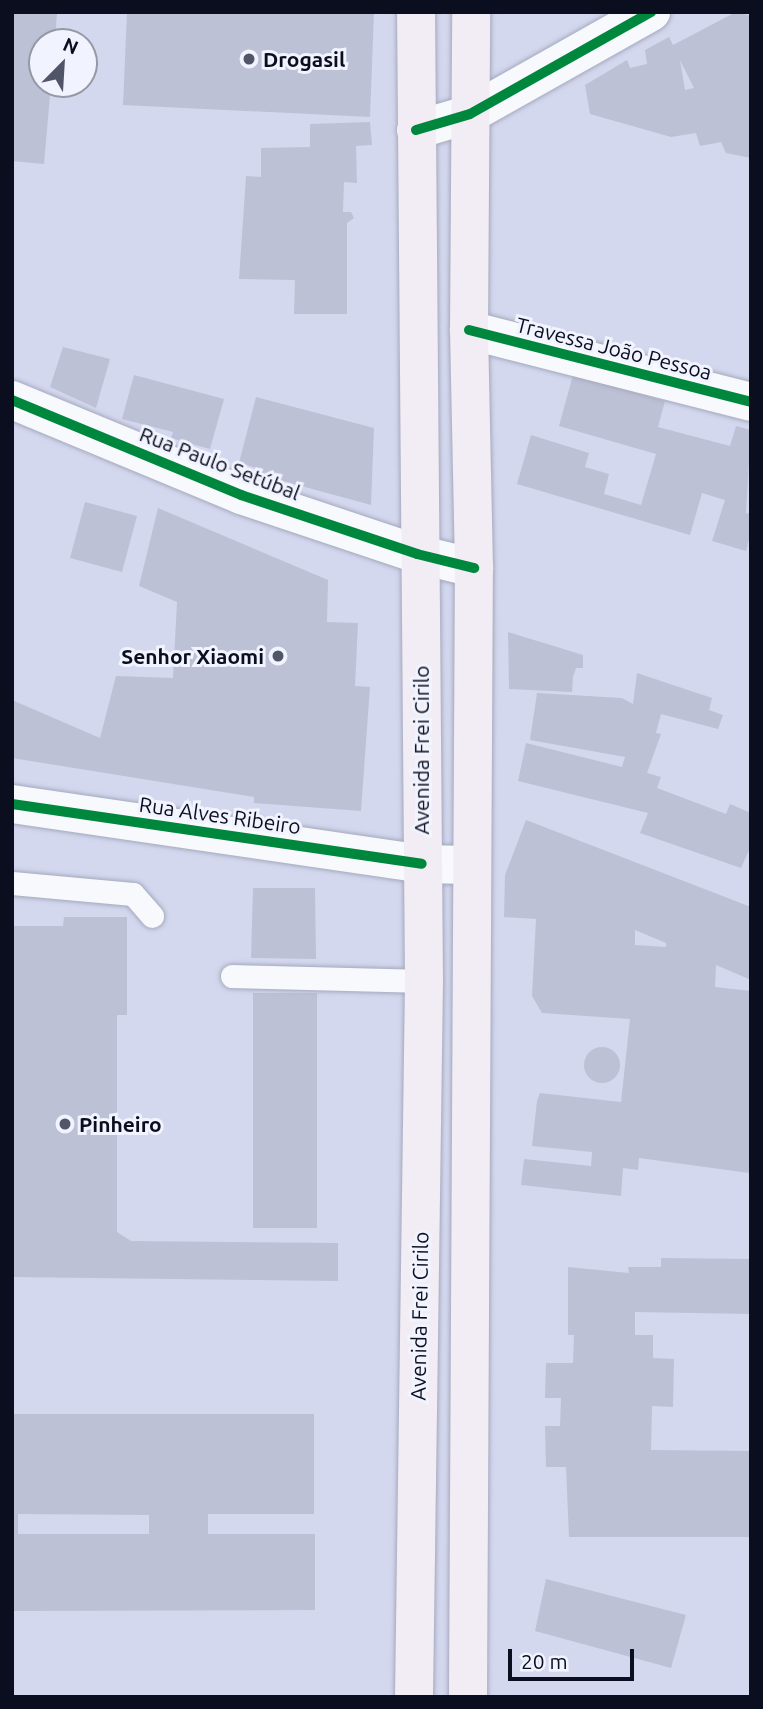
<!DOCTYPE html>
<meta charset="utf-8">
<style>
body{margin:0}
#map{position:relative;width:763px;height:1709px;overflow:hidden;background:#d3d8ef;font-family:Ubuntu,sans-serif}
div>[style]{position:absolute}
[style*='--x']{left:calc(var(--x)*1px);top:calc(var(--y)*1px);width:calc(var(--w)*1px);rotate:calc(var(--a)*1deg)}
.building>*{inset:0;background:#bdc1d6}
.round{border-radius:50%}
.roads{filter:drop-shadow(0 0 2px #a5a9bc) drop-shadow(0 0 2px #a5a9bc)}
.service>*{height:23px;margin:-11.5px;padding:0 11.5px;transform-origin:11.5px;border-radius:11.5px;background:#f8f9fd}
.minor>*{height:38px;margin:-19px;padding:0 19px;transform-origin:19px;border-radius:19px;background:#f8f9fd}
.tertiary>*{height:38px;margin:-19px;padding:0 19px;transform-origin:19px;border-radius:19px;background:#f8f9fd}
.primary>*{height:38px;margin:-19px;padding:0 19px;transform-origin:19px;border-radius:19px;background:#f2ecf4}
.cycleway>*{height:10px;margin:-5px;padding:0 5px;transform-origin:5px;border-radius:5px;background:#00873e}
.dots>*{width:19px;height:19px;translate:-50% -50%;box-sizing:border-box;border:4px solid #f1f4fe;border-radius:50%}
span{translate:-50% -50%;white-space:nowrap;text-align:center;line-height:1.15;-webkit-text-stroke:6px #f1f4fe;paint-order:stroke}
.poi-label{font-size:21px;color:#0b0e1f;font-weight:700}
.left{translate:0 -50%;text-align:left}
.right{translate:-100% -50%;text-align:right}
.street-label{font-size:21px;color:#0b0e1f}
.frame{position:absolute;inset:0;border:14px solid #0b0e1f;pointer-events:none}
.north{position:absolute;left:28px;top:28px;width:70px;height:70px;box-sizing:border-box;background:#f1f4fe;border:2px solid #9598a5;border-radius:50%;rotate:24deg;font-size:19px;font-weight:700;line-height:28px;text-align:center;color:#0b0e1f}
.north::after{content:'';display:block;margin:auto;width:24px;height:32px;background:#515568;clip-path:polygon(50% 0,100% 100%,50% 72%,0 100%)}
.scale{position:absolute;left:508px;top:1649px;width:126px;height:32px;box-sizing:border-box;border:4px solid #0b0e1f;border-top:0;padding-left:9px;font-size:21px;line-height:24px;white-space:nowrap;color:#0b0e1f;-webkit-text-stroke:5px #f1f4fe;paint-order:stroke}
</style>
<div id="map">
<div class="building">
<div style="clip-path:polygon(12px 12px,57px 12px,55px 42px,42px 42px,42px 84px,51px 84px,44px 164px,12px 161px)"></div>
<div style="clip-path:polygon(127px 12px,374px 12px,370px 117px,123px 105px)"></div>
<div style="clip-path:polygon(evenodd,736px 12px,751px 16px,751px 158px,726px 153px,721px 142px,700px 146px,696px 133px,671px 137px,590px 114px,585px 85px,627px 60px,630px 68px,647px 64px,645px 50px,669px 37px,673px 45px,736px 12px,680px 60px,694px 88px,685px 90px,680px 60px)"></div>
<div style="clip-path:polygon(370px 122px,372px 145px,356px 146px,357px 183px,344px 182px,343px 212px,351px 212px,354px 218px,347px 223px,347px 314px,294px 314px,295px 280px,239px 279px,246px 176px,261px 177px,261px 148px,310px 147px,310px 124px)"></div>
<div style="clip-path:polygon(63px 347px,110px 359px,96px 408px,50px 387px)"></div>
<div style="clip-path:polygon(134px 375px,224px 399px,210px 449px,171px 438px,173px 432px,122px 419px)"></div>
<div style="clip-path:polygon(573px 375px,665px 401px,658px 427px,730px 446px,736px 426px,751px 430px,746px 513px,751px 514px,751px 532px,746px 551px,712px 541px,725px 500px,702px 493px,690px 535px,517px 484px,531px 435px,589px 453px,585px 467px,609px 474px,604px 494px,641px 505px,656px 454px,559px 426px)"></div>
<div style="clip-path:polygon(256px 397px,374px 428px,371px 505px,261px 475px,263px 470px,239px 463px)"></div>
<div style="clip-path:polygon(85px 502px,137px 516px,122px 572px,70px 558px)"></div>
<div style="clip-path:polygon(158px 508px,328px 580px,327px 622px,358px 623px,355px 686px,370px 687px,361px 811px,254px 803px,254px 797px,12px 758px,12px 700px,100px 738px,116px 676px,173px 678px,177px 602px,139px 586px)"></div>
<div style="clip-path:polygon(508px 632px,583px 655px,583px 668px,576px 668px,573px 677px,572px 692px,509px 689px)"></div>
<div style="clip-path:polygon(637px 673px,712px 698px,709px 710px,723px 715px,718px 729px,661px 714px,656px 733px,661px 734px,647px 773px,661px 777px,657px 788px,726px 814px,730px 804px,751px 813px,751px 846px,741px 868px,640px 833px,648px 813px,518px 781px,526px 743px,622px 767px,625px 757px,530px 740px,537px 693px,622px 698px,633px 704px)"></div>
<div style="clip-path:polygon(evenodd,526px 820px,751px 907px,751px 980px,716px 965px,715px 987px,751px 991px,749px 1173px,639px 1158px,638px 1170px,623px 1168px,621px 1196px,521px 1185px,524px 1159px,591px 1166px,592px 1152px,532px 1146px,537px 1101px,540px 1093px,621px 1102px,630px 1019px,542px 1013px,532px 996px,536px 919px,504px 917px,505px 875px,526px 820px,635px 930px,666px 943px,666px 947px,635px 945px,635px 930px)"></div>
<div style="clip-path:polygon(253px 888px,315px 888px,316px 959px,251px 958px)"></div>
<div style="clip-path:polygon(64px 917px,127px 917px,127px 1015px,117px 1015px,117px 1232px,131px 1241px,338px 1243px,338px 1281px,12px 1277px,12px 926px,63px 926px)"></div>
<div style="clip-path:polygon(253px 993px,317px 993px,317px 1228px,253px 1228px)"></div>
<div class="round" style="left:584px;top:1047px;width:36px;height:36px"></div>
<div style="clip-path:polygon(661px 1258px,751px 1259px,751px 1314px,635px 1312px,635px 1335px,653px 1335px,653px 1358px,674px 1359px,673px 1407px,652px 1406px,651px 1450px,751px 1451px,751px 1537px,569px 1537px,566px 1467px,546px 1467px,545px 1426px,560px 1426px,561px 1398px,545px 1398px,546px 1363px,573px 1363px,574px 1335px,568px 1335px,568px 1267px,629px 1273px,628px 1267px,661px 1267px)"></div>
<div style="clip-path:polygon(evenodd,12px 1414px,314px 1414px,314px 1514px,208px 1514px,208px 1534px,315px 1534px,315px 1610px,12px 1611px,12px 1414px,18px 1514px,149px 1515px,149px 1534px,18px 1534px,18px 1514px)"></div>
<div style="clip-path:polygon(546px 1579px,686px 1615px,671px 1668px,535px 1631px)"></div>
</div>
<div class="roads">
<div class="service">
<div style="--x:12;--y:883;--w:121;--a:5.2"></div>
<div style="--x:133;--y:894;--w:29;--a:49"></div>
<div style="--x:232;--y:976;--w:192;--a:1.5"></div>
</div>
<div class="minor">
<div style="--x:416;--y:130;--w:56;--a:-16.5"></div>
<div style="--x:470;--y:114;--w:208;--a:-29.4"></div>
<div style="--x:469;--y:330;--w:291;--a:14.3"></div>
</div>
<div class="tertiary">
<div style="--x:12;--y:400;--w:248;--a:22.5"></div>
<div style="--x:241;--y:495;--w:186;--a:18.5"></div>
<div style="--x:417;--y:554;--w:59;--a:13.8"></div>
<div style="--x:12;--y:804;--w:414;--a:8.3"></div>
<div style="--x:422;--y:864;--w:48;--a:1.2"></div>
</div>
<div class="primary">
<div style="--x:414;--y:1697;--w:716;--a:-89.2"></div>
<div style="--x:424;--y:981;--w:969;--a:-90.47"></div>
<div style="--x:468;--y:1697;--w:1129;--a:-89.7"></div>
<div style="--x:474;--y:568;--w:238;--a:-91.2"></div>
<div style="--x:469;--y:330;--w:318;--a:-89.6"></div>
</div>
</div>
<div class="cycleway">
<div style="--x:416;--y:130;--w:56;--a:-16.5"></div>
<div style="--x:470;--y:114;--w:208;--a:-29.4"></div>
<div style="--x:469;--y:330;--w:291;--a:14.3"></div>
<div style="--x:12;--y:400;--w:248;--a:22.5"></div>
<div style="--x:241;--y:495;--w:186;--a:18.5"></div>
<div style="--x:417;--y:554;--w:59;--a:13.8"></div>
<div style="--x:12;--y:804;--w:414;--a:8.3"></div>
</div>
<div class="dots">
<div style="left:249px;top:59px;background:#515568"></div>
<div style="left:278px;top:656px;background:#515568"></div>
<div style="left:65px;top:1124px;background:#515568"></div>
</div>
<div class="poi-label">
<span class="left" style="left:263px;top:59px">Drogasil</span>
<span class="right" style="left:264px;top:656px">Senhor Xiaomi</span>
<span class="left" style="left:79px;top:1124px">Pinheiro</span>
</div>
<div class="street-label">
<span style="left:614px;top:348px;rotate:14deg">Travessa João Pessoa</span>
<span style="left:220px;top:463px;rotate:21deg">Rua Paulo Setúbal</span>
<span style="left:421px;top:750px;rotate:-90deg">Avenida Frei Cirilo</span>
<span style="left:220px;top:815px;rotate:8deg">Rua Alves Ribeiro</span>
<span style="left:419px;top:1316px;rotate:-89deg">Avenida Frei Cirilo</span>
</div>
<div class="frame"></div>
<div class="north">N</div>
<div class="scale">20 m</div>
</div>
